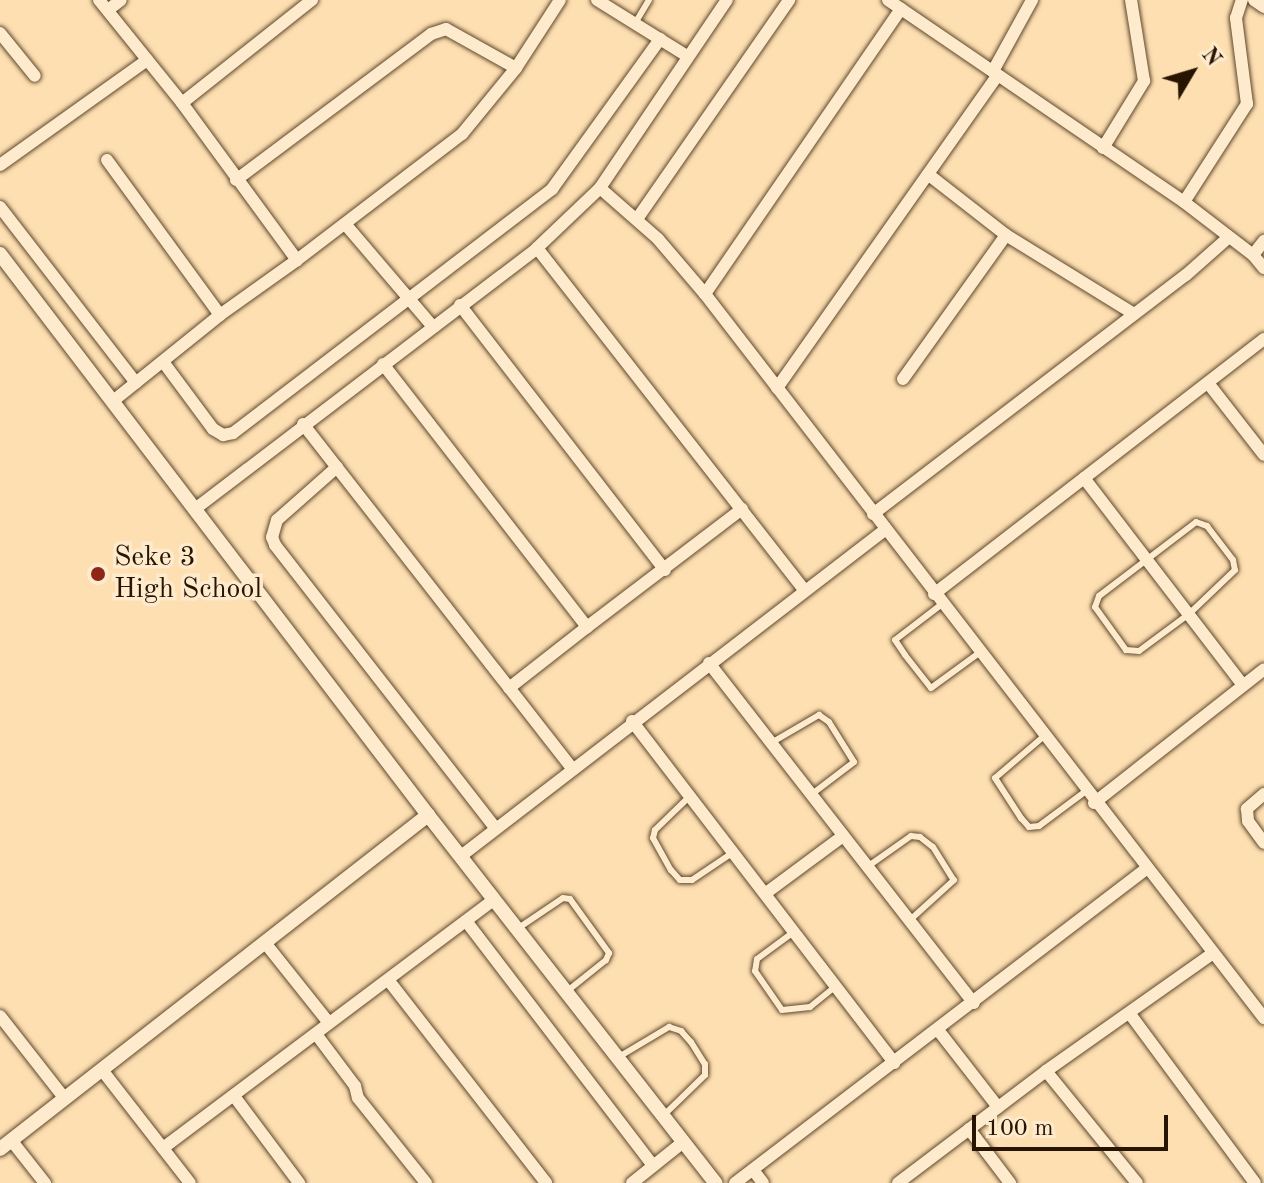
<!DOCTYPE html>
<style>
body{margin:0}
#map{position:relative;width:1264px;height:1183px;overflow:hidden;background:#fedfb1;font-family:"Old Standard TT",serif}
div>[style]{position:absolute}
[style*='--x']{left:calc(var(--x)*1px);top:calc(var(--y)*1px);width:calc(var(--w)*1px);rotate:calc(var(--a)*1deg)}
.roads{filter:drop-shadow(0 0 2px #5e482d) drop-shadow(0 0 2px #5e482d)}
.service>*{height:6px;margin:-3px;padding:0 3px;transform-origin:3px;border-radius:3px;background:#feeacc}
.minor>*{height:12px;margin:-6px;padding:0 6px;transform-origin:6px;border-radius:6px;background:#feeacc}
.tertiary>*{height:14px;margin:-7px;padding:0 7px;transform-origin:7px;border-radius:7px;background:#feeacc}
.dots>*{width:22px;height:22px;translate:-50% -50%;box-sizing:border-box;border:4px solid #feeacc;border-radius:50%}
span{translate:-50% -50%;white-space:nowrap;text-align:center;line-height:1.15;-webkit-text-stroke:7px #feeacc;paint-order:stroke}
.poi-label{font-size:28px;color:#281501}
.left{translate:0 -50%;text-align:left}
.north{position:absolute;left:1152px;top:32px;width:80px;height:80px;-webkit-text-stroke:6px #feeacc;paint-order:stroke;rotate:52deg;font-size:22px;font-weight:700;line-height:32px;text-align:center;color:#281501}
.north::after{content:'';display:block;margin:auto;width:28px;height:36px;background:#281501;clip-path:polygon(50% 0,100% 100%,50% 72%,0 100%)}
.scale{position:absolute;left:972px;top:1115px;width:196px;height:36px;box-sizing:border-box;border:4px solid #281501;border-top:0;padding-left:10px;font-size:24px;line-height:28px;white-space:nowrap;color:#281501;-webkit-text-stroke:6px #feeacc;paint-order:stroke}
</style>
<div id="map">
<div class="roads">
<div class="service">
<div style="--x:634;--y:25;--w:29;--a:-59"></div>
<div style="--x:1196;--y:522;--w:12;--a:20"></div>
<div style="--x:1207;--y:526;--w:43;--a:52.6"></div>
<div style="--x:1233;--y:560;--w:10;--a:79"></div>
<div style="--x:1235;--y:570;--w:64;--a:136.3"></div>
<div style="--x:1189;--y:614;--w:62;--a:143.5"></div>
<div style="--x:1139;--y:651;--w:13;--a:-176"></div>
<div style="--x:1126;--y:650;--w:53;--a:-125.8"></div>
<div style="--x:1095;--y:607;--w:12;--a:-70"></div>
<div style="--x:1099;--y:596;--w:122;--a:-37.3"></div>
<div style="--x:942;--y:604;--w:59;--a:142.5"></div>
<div style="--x:895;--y:640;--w:18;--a:56"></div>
<div style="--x:905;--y:655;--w:42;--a:51.8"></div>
<div style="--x:931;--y:688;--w:59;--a:-36.1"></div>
<div style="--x:1043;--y:737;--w:63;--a:139.5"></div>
<div style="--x:995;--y:778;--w:48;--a:57"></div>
<div style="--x:1021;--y:818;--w:12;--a:48"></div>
<div style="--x:1029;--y:827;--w:10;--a:-6"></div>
<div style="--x:1039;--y:826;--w:59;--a:-36.7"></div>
<div style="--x:771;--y:743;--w:56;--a:-30.3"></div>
<div style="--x:819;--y:715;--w:12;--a:35"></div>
<div style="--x:829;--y:722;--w:47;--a:58"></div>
<div style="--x:854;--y:762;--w:53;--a:142.7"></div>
<div style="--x:690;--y:796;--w:49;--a:135.8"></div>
<div style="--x:655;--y:830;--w:8;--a:104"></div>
<div style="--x:653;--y:838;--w:37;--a:61"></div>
<div style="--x:671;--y:870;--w:13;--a:48"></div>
<div style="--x:680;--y:880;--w:12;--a:0"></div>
<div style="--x:692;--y:880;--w:48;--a:-34"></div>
<div style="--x:867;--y:867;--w:54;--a:-35.2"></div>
<div style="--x:911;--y:836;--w:9;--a:6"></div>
<div style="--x:920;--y:837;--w:16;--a:38"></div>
<div style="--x:933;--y:847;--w:39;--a:58"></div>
<div style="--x:954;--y:880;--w:61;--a:137.7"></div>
<div style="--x:517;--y:929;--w:55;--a:-34"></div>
<div style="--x:563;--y:898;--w:7;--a:8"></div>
<div style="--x:570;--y:899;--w:67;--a:54.2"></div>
<div style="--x:609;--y:953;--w:8;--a:113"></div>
<div style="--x:606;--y:960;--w:51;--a:141.3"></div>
<div style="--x:795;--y:931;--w:47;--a:143.6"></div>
<div style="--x:757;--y:959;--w:12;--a:99"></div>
<div style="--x:755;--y:971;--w:47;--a:55.3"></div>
<div style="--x:782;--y:1010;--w:28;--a:-6"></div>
<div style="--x:810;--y:1007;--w:33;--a:-39"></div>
<div style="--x:617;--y:1058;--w:61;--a:-30.8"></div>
<div style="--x:669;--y:1027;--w:13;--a:18"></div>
<div style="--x:681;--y:1031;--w:15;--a:48"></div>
<div style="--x:691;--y:1042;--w:26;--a:58"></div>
<div style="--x:705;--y:1064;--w:11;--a:90"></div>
<div style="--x:705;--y:1075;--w:59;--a:135.7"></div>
</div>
<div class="minor">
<div style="--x:99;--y:0;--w:132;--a:51.1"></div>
<div style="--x:182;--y:103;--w:195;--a:53.8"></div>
<div style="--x:297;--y:260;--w:95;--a:144.5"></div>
<div style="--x:220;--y:315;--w:137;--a:141.2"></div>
<div style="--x:597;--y:0;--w:106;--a:31.9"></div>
<div style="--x:888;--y:0;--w:358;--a:34.3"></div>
<div style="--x:1184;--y:202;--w:87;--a:37.5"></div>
<div style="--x:1253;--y:255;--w:17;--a:50"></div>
<div style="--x:1254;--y:0;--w:12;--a:35"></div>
<div style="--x:108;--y:10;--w:16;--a:-38"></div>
<div style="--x:0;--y:33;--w:55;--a:50.9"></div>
<div style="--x:993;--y:71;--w:81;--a:-61.2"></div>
<div style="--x:182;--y:103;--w:166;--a:-38.4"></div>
<div style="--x:1103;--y:148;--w:79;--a:-58.5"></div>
<div style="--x:1144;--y:81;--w:82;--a:-99.1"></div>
<div style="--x:107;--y:160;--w:192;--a:53.9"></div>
<div style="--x:0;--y:165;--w:181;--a:-35.5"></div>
<div style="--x:929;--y:175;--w:98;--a:37.9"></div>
<div style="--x:1006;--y:235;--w:150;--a:31.7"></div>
<div style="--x:236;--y:180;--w:244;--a:-36.8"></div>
<div style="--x:431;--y:34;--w:16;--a:-18"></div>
<div style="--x:446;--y:29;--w:80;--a:29.1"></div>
<div style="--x:516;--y:68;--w:81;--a:-57.1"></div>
<div style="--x:600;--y:188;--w:77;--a:41.3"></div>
<div style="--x:658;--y:239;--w:72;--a:49.5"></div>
<div style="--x:705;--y:294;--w:915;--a:52.33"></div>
<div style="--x:1184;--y:202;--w:117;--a:-57.3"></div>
<div style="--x:1247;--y:104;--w:87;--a:-97.3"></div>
<div style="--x:1236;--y:18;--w:19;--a:-72"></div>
<div style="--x:0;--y:207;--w:222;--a:52.3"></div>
<div style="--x:637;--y:219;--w:267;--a:-55.2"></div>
<div style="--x:346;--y:225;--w:134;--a:49.5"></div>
<div style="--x:537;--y:248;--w:435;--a:52"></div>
<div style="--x:1253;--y:255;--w:18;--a:-52"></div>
<div style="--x:297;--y:260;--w:208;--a:-37.4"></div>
<div style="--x:462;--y:134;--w:85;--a:-50.7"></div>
<div style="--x:705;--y:294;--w:346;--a:-55.5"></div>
<div style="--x:460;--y:305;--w:335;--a:52.3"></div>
<div style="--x:164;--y:363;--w:82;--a:53.4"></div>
<div style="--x:213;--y:429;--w:12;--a:31"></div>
<div style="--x:223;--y:435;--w:10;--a:-11"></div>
<div style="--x:233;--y:433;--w:402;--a:-37.4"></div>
<div style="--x:552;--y:189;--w:185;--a:-54.2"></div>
<div style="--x:383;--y:364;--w:333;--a:52.2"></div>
<div style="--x:587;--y:627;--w:195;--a:-37.3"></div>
<div style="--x:903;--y:379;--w:177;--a:-54.4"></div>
<div style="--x:1208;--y:383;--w:91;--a:52.1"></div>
<div style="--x:777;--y:388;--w:383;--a:-54.8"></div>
<div style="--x:303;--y:424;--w:438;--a:52"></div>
<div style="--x:337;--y:467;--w:80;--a:138.5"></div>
<div style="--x:277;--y:520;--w:18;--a:106"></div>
<div style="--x:272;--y:537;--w:9;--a:69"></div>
<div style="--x:275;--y:545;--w:358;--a:52.1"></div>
<div style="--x:1084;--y:478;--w:261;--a:52.5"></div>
<div style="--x:195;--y:509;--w:430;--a:-37.3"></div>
<div style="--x:537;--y:248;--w:87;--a:-43.6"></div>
<div style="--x:600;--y:188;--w:227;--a:-56"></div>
<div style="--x:873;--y:514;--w:394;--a:-37.4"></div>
<div style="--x:1186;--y:275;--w:57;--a:-41.5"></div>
<div style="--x:934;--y:594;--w:417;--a:-37.7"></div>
<div style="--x:709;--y:663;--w:431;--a:52.1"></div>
<div style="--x:509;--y:688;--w:99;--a:-38"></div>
<div style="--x:632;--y:721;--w:431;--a:52.5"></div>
<div style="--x:1264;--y:794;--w:23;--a:139"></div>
<div style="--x:1247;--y:809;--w:12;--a:85"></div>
<div style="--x:1248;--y:821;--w:27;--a:54"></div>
<div style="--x:1094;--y:803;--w:216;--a:-38.2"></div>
<div style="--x:461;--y:856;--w:535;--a:-37.56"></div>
<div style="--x:766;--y:893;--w:96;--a:-36.5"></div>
<div style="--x:466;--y:921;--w:308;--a:52.6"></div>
<div style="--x:266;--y:944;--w:101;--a:51.4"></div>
<div style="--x:389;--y:981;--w:256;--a:52.1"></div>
<div style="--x:1130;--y:1014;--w:210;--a:53.5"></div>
<div style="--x:0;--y:1016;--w:105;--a:51.9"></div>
<div style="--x:938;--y:1030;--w:98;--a:52.1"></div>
<div style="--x:316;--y:1034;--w:65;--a:53.1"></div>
<div style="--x:355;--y:1086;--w:12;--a:76"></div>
<div style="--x:358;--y:1098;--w:109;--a:51.3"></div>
<div style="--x:102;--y:1070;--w:143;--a:52.1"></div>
<div style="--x:1046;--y:1071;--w:144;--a:50.9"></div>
<div style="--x:234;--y:1096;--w:109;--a:53.2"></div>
<div style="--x:969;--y:1129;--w:68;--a:52.8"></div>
<div style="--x:11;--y:1140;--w:55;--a:51.7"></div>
<div style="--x:163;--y:1148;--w:413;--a:-36.9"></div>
<div style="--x:753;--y:1170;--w:16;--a:52"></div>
<div style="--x:632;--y:1183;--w:64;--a:-38.7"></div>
<div style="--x:735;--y:1183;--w:517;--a:-37.38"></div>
<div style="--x:898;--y:1183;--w:186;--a:-37.1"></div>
<div style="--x:1046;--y:1071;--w:204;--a:-35.2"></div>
</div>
<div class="tertiary">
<div style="--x:0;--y:254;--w:706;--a:52.66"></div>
<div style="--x:428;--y:815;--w:467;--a:52"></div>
<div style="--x:0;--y:1149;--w:543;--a:-37.97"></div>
</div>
</div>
<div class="dots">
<div style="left:98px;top:574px;background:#8f2418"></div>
</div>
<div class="poi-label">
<span class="left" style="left:114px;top:574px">Seke 3<br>High School</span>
</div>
<div class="north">N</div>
<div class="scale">100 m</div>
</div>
